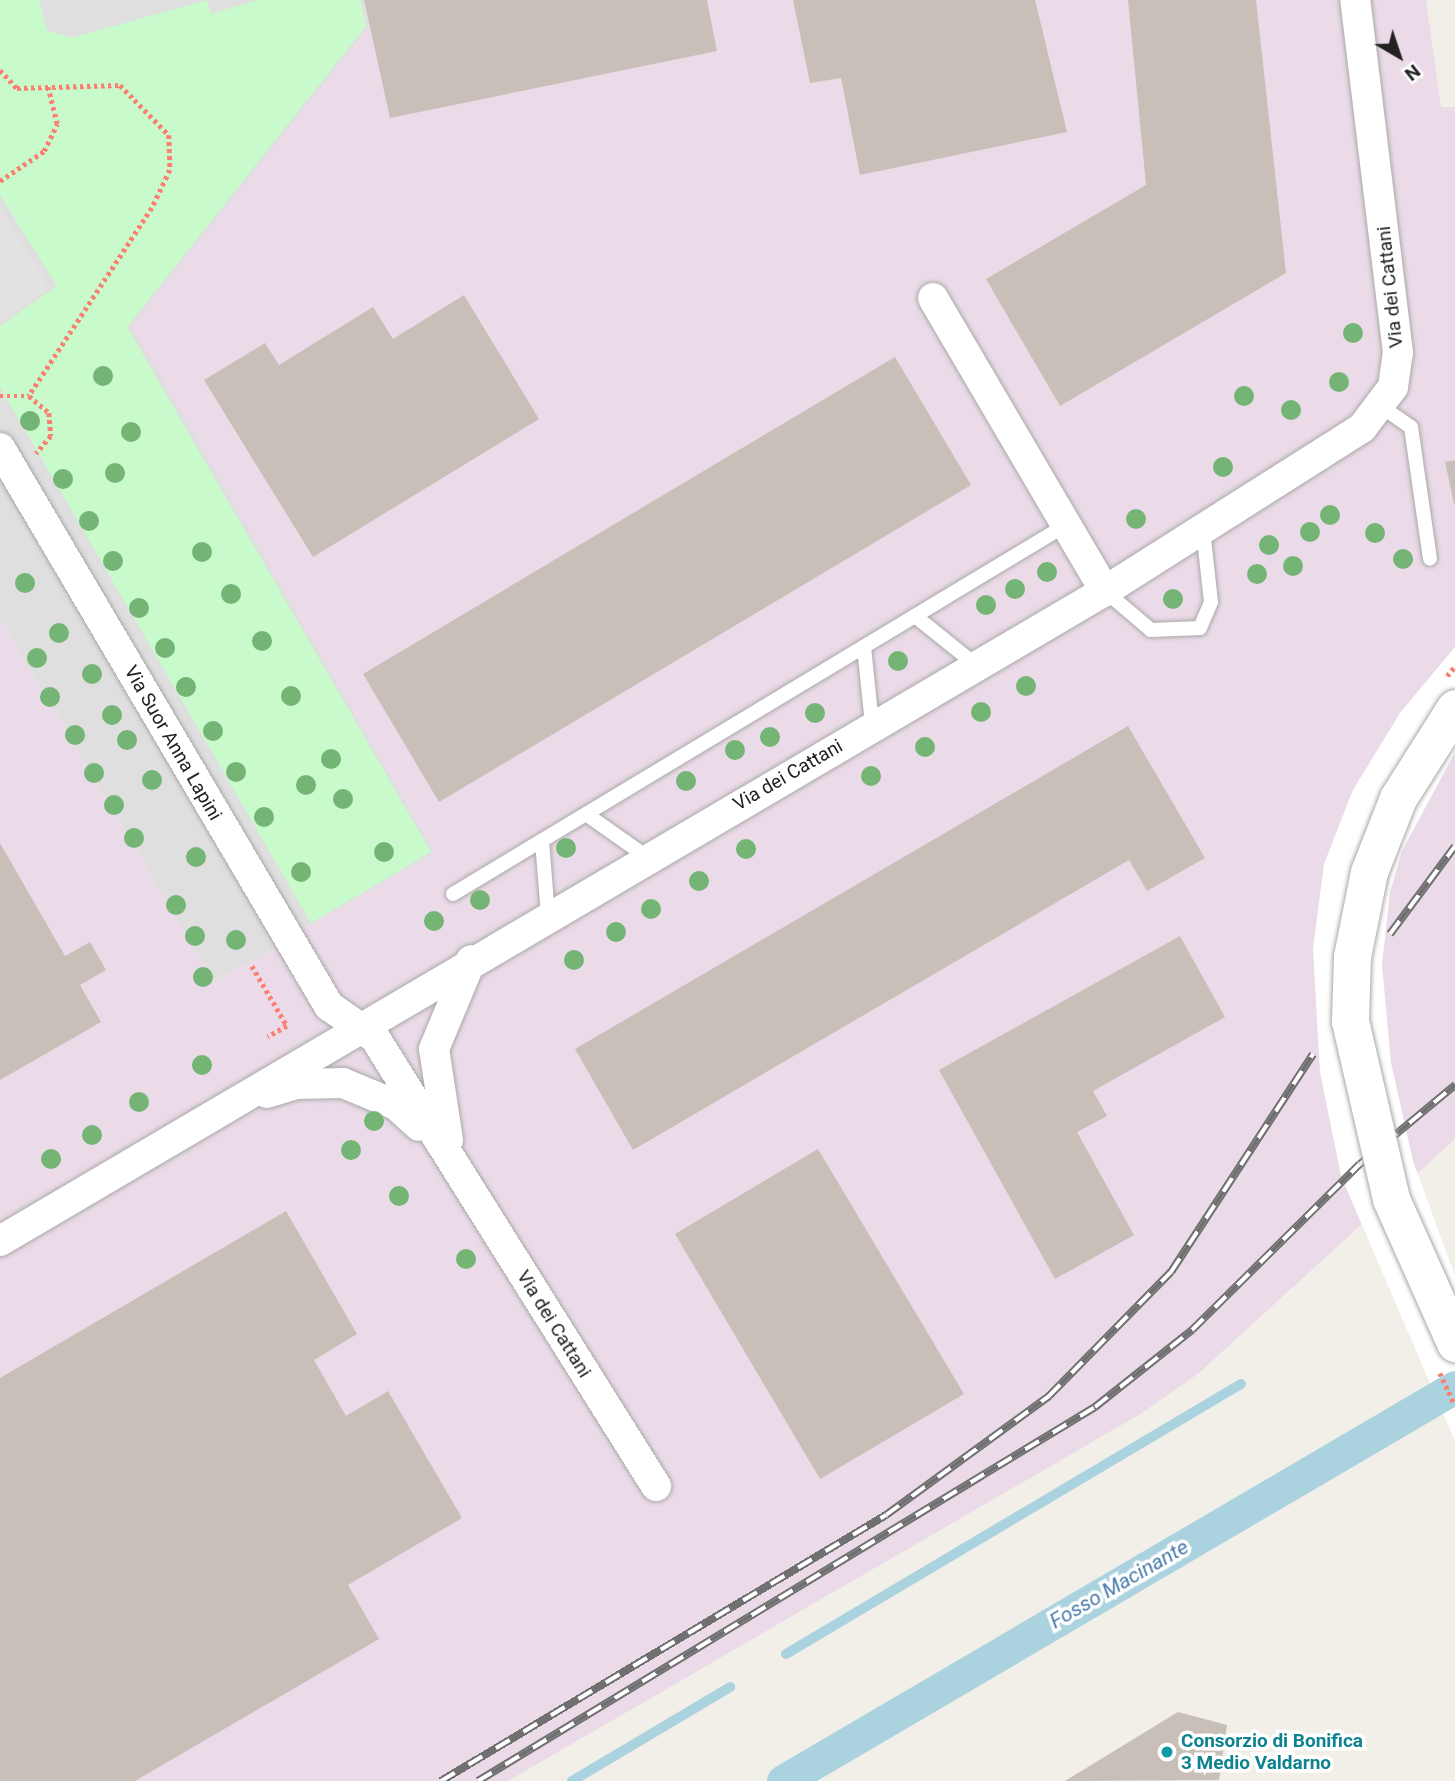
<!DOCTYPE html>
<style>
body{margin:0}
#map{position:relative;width:1455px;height:1781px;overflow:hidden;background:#f2efe9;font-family:Roboto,sans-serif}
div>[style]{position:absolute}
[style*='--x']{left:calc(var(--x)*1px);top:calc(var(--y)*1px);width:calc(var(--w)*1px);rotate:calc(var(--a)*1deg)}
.residential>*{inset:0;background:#e0dfdf}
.industrial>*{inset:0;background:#ebdbe8}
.park>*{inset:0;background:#c8facc}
.parking>*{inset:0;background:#e2e2e2}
.pier>*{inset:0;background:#fff}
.stream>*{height:10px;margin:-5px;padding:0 5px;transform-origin:5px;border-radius:5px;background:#aad3df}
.canal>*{height:33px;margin:-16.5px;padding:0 16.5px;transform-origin:16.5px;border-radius:16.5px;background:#aad3df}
.building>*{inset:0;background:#c7bfb8}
.path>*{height:4.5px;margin-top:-2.25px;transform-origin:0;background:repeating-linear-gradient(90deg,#fa8072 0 3.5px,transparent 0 7px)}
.roads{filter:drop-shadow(0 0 2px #a9a9a9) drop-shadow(0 0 2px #a9a9a9)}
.service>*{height:14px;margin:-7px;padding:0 7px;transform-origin:7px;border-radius:7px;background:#fff}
.minor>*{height:30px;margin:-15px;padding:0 15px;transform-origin:15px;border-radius:15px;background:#fff}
.rail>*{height:8px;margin-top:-4px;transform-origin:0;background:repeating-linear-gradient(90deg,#fff 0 16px,#707070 0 32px);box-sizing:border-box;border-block:2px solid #707070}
.path-bridge>*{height:4.5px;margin-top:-2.25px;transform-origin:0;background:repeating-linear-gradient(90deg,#fa8072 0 3.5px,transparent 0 7px)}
.bridges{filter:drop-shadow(0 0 2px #a9a9a9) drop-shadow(0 0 2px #a9a9a9)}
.tertiary-bridge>*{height:37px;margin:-18.5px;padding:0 18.5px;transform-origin:18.5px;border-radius:18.5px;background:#fff}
.trees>*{width:20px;height:20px;margin:-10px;border-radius:50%;background:#74b475}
.dots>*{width:19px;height:19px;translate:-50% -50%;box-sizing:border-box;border:4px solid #fff;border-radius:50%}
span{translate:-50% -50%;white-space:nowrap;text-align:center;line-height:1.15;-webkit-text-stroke:7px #fff;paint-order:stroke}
.street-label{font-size:19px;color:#222}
.culture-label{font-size:19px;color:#0d838f;font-weight:700}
.left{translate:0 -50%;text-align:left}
.water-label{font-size:21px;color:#4a7aab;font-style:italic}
.north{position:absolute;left:1364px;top:21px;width:70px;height:70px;-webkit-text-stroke:5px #fff;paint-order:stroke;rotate:141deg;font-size:19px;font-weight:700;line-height:28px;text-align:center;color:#222}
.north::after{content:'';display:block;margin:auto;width:24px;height:32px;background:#222;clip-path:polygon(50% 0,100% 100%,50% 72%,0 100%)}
</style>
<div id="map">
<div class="residential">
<div style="clip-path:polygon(0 0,364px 0,370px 27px,133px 326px,435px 853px,214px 982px,0 619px)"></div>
</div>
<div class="industrial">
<div style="clip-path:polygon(364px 0,1426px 0,1441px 107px,1455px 107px,1455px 1139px,1199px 1373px,1142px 1413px,508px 1781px,0 1781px,0 619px,214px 982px,435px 853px,132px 326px,370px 27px)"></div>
</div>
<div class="park">
<div style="clip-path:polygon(0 0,39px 0,47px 30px,71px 38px,207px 0,211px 14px,257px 0,360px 0,366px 26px,127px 327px,431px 852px,311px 923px,0 387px,0 326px,57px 286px,0 195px)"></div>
</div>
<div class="parking">
<div style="clip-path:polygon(0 208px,49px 288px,0 322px)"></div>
</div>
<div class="pier">
<div style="clip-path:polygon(1455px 647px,1455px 752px,1402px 851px,1390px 892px,1382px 965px,1391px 1063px,1413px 1161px,1455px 1276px,1455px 1441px,1341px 1176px,1320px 1072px,1313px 949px,1324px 864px,1353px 790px,1400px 713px)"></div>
</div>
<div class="stream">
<div style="--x:786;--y:1654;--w:529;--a:-30.69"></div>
<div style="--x:572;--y:1781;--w:184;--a:-30.7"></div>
</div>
<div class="canal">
<div style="--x:783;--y:1781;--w:779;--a:-30.38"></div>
</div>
<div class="building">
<div style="clip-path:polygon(364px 0,707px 0,717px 51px,390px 118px)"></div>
<div style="clip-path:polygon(793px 0,1035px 0,1067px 132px,860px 175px,841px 78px,810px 83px)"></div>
<div style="clip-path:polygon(1128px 0,1256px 0,1286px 273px,1060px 406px,986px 279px,1146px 185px)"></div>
<div style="clip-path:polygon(464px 295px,539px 419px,313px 557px,204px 380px,265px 343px,279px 365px,373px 307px,393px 339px)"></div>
<div style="clip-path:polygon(895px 357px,971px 485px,439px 802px,363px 674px)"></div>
<div style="clip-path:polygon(1455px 460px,1455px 504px,1454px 504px,1445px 462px)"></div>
<div style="clip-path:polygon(1128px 726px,1205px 858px,1147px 891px,1129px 860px,633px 1150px,575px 1049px)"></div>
<div style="clip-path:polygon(0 843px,65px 956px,90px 942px,106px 970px,80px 985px,101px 1022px,0 1080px)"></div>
<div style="clip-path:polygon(1180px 936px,1225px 1017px,1093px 1091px,1107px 1116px,1077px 1132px,1134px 1235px,1055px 1279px,939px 1070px)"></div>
<div style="clip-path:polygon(818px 1149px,964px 1394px,820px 1479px,675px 1234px)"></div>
<div style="clip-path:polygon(286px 1211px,357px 1334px,314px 1360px,346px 1416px,388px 1391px,462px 1518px,348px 1585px,379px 1639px,135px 1781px,0 1781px,0 1378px)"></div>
<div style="clip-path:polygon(1178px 1712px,1227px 1725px,1219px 1780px,1065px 1781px)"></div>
</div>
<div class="path">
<div style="--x:0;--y:70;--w:25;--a:47"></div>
<div style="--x:17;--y:88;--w:103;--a:-1.7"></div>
<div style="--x:120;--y:85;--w:70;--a:45.6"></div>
<div style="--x:169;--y:135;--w:35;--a:88"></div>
<div style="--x:170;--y:170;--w:42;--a:115.3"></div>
<div style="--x:152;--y:208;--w:225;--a:123.2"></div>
<div style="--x:0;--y:181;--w:53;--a:-34.3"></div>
<div style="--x:44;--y:151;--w:30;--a:-64"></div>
<div style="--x:57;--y:124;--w:38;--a:-104"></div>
<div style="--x:0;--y:396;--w:29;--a:0"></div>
<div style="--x:29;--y:396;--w:26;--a:40"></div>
<div style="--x:49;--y:413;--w:23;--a:85"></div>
<div style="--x:51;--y:436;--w:23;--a:130"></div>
<div style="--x:252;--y:966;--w:69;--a:59.7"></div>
<div style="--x:287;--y:1026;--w:22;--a:150"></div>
</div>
<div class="roads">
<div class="service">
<div style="--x:1382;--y:407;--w:35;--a:35"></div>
<div style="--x:1411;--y:427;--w:133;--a:81.8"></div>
<div style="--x:1105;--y:591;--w:60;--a:40.3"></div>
<div style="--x:1151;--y:630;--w:49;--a:-2.3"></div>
<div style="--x:1200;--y:628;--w:28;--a:-67"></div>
<div style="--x:1211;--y:602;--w:72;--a:-96.3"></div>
<div style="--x:915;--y:616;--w:78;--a:38.8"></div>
<div style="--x:864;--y:647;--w:78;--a:84.1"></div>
<div style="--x:586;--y:814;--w:75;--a:35.2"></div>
<div style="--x:542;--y:841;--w:74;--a:85.4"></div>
<div style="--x:453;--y:894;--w:715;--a:-31.05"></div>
</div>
<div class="minor">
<div style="--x:933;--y:298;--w:340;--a:59.6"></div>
<div style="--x:0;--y:448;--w:648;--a:59.48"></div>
<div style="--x:329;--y:1006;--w:56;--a:34.8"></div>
<div style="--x:375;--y:1038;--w:529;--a:57.9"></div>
<div style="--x:267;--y:1093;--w:30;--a:-17"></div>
<div style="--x:296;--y:1084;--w:47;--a:-1.2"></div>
<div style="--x:343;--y:1083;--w:57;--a:22.5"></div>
<div style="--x:396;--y:1105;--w:31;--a:42"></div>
<div style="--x:448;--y:1140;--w:92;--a:-98.7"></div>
<div style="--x:434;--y:1049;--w:96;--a:-67.4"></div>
<div style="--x:0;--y:1241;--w:1282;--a:-30.47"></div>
<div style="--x:1105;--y:591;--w:304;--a:-32.4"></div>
<div style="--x:1362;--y:428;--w:51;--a:-52.9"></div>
<div style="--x:1393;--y:387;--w:34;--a:-82"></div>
<div style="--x:1398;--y:353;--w:356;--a:-96.9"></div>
</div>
</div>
<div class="rail">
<div style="--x:1390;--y:934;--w:109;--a:-53.5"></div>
<div style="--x:441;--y:1781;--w:518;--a:-30.87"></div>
<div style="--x:886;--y:1515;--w:202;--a:-36.1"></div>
<div style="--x:1049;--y:1396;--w:174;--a:-45.5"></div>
<div style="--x:1171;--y:1272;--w:260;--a:-56.9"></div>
<div style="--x:478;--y:1781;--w:722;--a:-31.22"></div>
<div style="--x:1095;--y:1407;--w:124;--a:-38.4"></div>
<div style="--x:1192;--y:1330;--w:236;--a:-44.7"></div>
<div style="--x:1360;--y:1164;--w:124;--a:-39.7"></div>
</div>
<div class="path-bridge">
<div style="--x:1447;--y:676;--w:13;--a:-51"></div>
<div style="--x:1440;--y:1373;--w:35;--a:65"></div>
</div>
<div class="bridges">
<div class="tertiary-bridge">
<div style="--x:1455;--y:708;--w:107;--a:122.3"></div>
<div style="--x:1398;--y:798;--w:79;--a:111.4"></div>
<div style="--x:1369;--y:872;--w:86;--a:101.4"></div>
<div style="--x:1352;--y:956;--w:65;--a:91.8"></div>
<div style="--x:1350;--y:1021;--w:183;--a:77"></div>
<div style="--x:1391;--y:1199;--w:158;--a:66"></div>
</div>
</div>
<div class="trees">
<div style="left:1353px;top:333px"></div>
<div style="left:103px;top:376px"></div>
<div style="left:1339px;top:382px"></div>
<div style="left:1244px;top:396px"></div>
<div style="left:1291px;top:410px"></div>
<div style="left:30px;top:421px"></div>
<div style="left:131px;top:432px"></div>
<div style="left:1223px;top:467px"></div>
<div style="left:115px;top:473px"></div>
<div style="left:63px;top:479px"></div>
<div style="left:1330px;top:515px"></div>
<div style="left:1136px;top:519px"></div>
<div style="left:89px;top:521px"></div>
<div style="left:1310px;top:532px"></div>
<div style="left:1375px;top:533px"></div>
<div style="left:1269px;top:545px"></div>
<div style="left:202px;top:552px"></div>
<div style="left:1403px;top:559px"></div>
<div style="left:113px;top:561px"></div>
<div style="left:1293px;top:566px"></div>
<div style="left:1047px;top:572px"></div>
<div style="left:1257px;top:574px"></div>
<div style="left:25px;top:583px"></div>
<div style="left:1015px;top:589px"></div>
<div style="left:231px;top:594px"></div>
<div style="left:1173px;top:599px"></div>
<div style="left:986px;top:605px"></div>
<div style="left:139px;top:608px"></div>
<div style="left:59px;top:633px"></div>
<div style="left:262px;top:641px"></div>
<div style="left:165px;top:648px"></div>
<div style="left:37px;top:658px"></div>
<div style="left:898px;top:661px"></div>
<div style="left:92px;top:674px"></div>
<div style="left:1026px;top:686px"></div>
<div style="left:186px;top:687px"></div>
<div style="left:291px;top:696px"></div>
<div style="left:50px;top:697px"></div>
<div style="left:981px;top:712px"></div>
<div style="left:815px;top:713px"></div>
<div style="left:112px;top:715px"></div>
<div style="left:213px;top:731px"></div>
<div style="left:75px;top:735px"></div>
<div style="left:770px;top:737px"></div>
<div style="left:127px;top:740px"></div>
<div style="left:925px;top:747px"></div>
<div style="left:735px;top:750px"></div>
<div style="left:331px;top:759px"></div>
<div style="left:236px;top:772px"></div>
<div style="left:94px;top:773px"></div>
<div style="left:871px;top:776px"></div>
<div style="left:152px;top:780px"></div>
<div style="left:686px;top:781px"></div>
<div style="left:306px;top:785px"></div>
<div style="left:343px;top:799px"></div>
<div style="left:114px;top:805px"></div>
<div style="left:264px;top:817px"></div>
<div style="left:134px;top:838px"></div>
<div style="left:566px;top:848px"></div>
<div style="left:746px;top:849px"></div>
<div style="left:384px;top:852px"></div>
<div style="left:196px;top:857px"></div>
<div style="left:301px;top:872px"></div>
<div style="left:699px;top:881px"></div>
<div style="left:480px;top:900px"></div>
<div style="left:176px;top:905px"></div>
<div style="left:651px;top:909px"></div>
<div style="left:434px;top:921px"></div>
<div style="left:616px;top:932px"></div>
<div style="left:195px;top:936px"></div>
<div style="left:236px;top:940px"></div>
<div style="left:574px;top:960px"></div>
<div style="left:203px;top:977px"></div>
<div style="left:202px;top:1065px"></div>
<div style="left:139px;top:1102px"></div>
<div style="left:374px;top:1121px"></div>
<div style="left:92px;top:1135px"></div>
<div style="left:351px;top:1150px"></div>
<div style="left:51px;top:1159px"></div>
<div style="left:399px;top:1196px"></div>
<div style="left:466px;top:1259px"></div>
</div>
<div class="dots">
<div style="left:1167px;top:1752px;background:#0f9aa8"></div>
</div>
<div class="street-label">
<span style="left:1390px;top:287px;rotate:-96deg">Via dei Cattani</span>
<span style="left:173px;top:743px;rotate:60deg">Via Suor Anna Lapini</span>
<span style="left:788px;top:775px;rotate:-30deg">Via dei Cattani</span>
<span style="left:554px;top:1324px;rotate:58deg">Via dei Cattani</span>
</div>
<div class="culture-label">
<span class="left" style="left:1181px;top:1752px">Consorzio di Bonifica<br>3 Medio Valdarno</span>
</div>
<div class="water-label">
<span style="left:1119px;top:1584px;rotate:-30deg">Fosso Macinante</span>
</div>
<div class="north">N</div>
</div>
